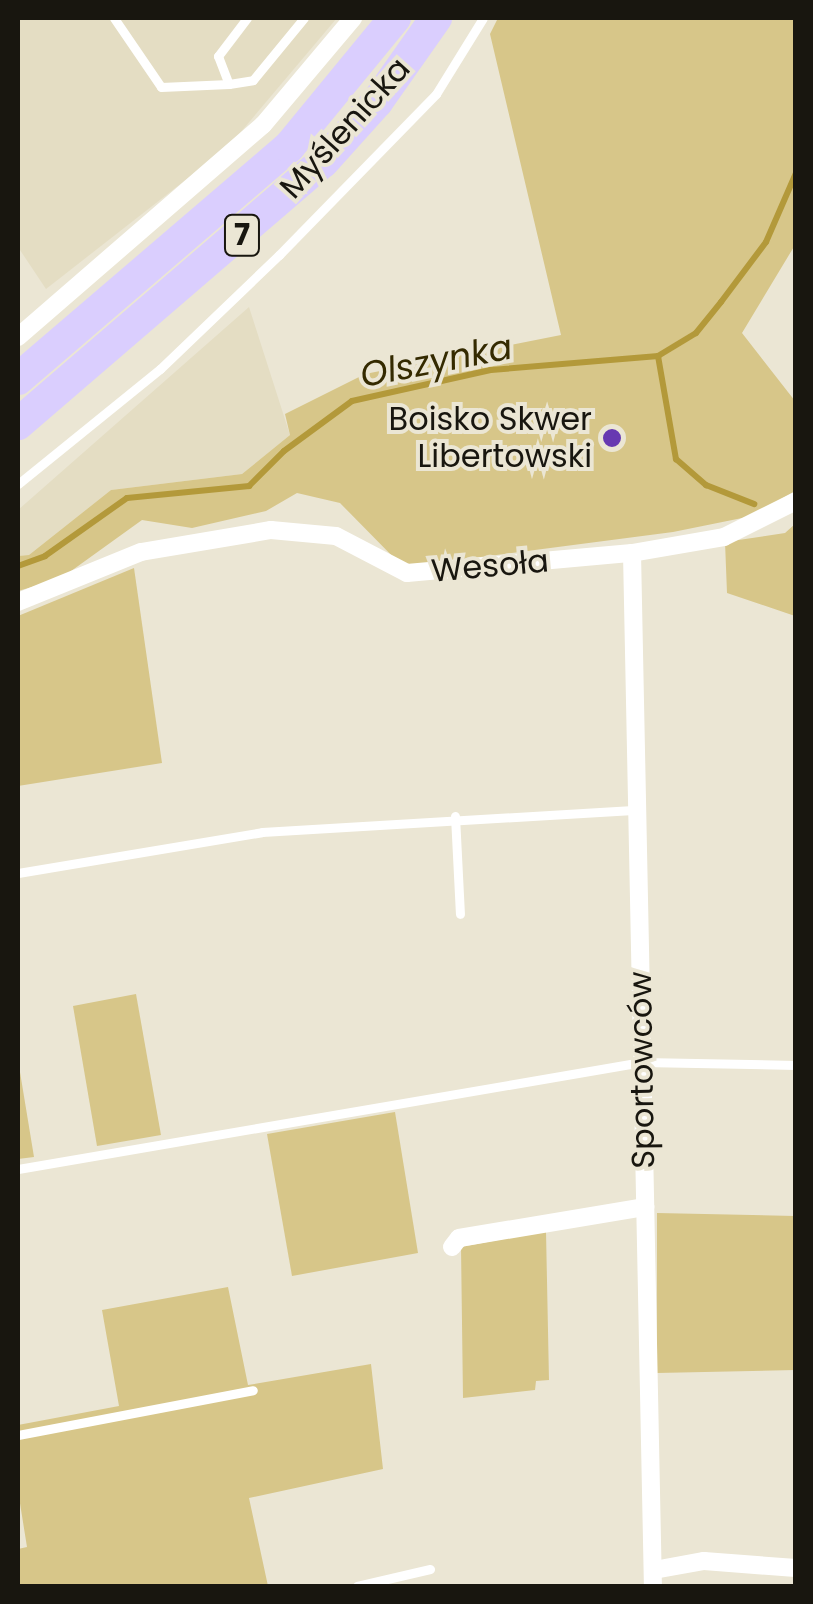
<!DOCTYPE html>
<meta charset="utf-8">
<style>
body{margin:0}
#map{position:relative;width:813px;height:1604px;overflow:hidden;background:#ebe6d4;font-family:Poppins,sans-serif}
div>[style]{position:absolute}
[style*='--x']{left:calc(var(--x)*1px);top:calc(var(--y)*1px);width:calc(var(--w)*1px);rotate:calc(var(--a)*1deg)}
.built>*{inset:0;background:#e4ddc3}
.green>*{inset:0;background:#d7c689}
.stream>*{height:6px;margin:-3px;padding:0 3px;transform-origin:3px;border-radius:3px;background:#b3993a}
.lane>*{height:9px;margin:-4.5px;padding:0 4.5px;transform-origin:4.5px;border-radius:4.5px;background:#fff}
.street>*{height:18px;margin:-9px;padding:0 9px;transform-origin:9px;border-radius:9px;background:#fff}
.highway>*{height:32px;margin:-16px;padding:0 16px;transform-origin:16px;border-radius:16px;background:#dacefe}
.dots>*{width:28px;height:28px;translate:-50% -50%;box-sizing:border-box;border:5px solid #ebe6d4;border-radius:50%}
span{translate:-50% -50%;white-space:nowrap;text-align:center;line-height:1.15;-webkit-text-stroke:8px #ebe6d4;paint-order:stroke}
.shield-label span{padding:2px 8px;background:#ebe6d4;border:2px solid;border-radius:8px;-webkit-text-stroke-width:0}
.shield-label{font-size:30px;color:#18160f;font-weight:700}
.street-label{font-size:32px;color:#18160f}
.poi-label{font-size:32px;color:#18160f}
.right{translate:-100% -50%;text-align:right}
.water-label{font-size:35px;color:#342a00;font-style:italic}
.frame{position:absolute;inset:0;border:20px solid #18160f;pointer-events:none}
</style>
<div id="map">
<div class="built">
<div style="clip-path:polygon(18px 18px,337px 18px,229px 146px,46px 289px,18px 247px)"></div>
<div style="clip-path:polygon(249px 307px,290px 435px,242px 474px,111px 490px,29px 555px,18px 556px,18px 510px)"></div>
</div>
<div class="green">
<div style="clip-path:polygon(498px 18px,795px 18px,795px 245px,742px 333px,795px 401px,795px 491px,752px 516px,673px 532px,403px 567px,340px 503px,297px 493px,266px 511px,192px 528px,142px 520px,60px 579px,18px 591px,18px 556px,29px 555px,111px 490px,242px 474px,290px 435px,285px 414px,365px 374px,561px 335px,490px 34px)"></div>
<div style="clip-path:polygon(795px 524px,795px 616px,727px 593px,725px 542px,785px 533px)"></div>
<div style="clip-path:polygon(134px 568px,162px 763px,18px 786px,18px 616px)"></div>
<div style="clip-path:polygon(136px 994px,161px 1135px,97px 1146px,73px 1006px)"></div>
<div style="clip-path:polygon(18px 1060px,34px 1157px,18px 1159px)"></div>
<div style="clip-path:polygon(395px 1112px,418px 1253px,292px 1276px,267px 1134px)"></div>
<div style="clip-path:polygon(657px 1213px,795px 1216px,795px 1370px,657px 1373px)"></div>
<div style="clip-path:polygon(546px 1231px,549px 1380px,536px 1381px,535px 1390px,463px 1398px,461px 1247px)"></div>
<div style="clip-path:polygon(228px 1287px,248px 1385px,371px 1364px,383px 1469px,249px 1498px,268px 1586px,18px 1586px,18px 1549px,27px 1547px,18px 1491px,18px 1425px,119px 1406px,102px 1310px)"></div>
</div>
<div class="stream">
<div style="--x:658;--y:356;--w:105;--a:80.1"></div>
<div style="--x:676;--y:459;--w:40;--a:41"></div>
<div style="--x:706;--y:485;--w:52;--a:21.6"></div>
<div style="--x:18;--y:566;--w:29;--a:-20"></div>
<div style="--x:45;--y:556;--w:100;--a:-35.3"></div>
<div style="--x:127;--y:498;--w:123;--a:-5.6"></div>
<div style="--x:249;--y:486;--w:49;--a:-45"></div>
<div style="--x:284;--y:451;--w:84;--a:-36.3"></div>
<div style="--x:352;--y:401;--w:142;--a:-12.6"></div>
<div style="--x:491;--y:370;--w:168;--a:-4.8"></div>
<div style="--x:658;--y:356;--w:44;--a:-31.2"></div>
<div style="--x:696;--y:333;--w:40;--a:-51"></div>
<div style="--x:721;--y:302;--w:75;--a:-53.1"></div>
<div style="--x:766;--y:242;--w:75;--a:-66.5"></div>
</div>
<div class="lane">
<div style="--x:114;--y:18;--w:83;--a:55.7"></div>
<div style="--x:161;--y:87;--w:68;--a:-2.5"></div>
<div style="--x:247;--y:18;--w:48;--a:127.3"></div>
<div style="--x:218;--y:56;--w:30;--a:69"></div>
<div style="--x:229;--y:84;--w:24;--a:-9"></div>
<div style="--x:253;--y:80;--w:80;--a:-50.6"></div>
<div style="--x:18;--y:484;--w:183;--a:-39"></div>
<div style="--x:160;--y:369;--w:165;--a:-43.8"></div>
<div style="--x:279;--y:255;--w:225;--a:-45.7"></div>
<div style="--x:436;--y:94;--w:89;--a:-58.3"></div>
<div style="--x:455;--y:816;--w:98;--a:87.1"></div>
<div style="--x:18;--y:873;--w:247;--a:-9.5"></div>
<div style="--x:262;--y:832;--w:376;--a:-3.4"></div>
<div style="--x:18;--y:1169;--w:633;--a:-9.73"></div>
<div style="--x:642;--y:1062;--w:154;--a:1.1"></div>
<div style="--x:18;--y:1435;--w:239;--a:-10.8"></div>
<div style="--x:357;--y:1586;--w:75;--a:-13.1"></div>
</div>
<div class="street">
<div style="--x:18;--y:337;--w:324;--a:-40.9"></div>
<div style="--x:263;--y:125;--w:140;--a:-49.9"></div>
<div style="--x:632;--y:553;--w:1033;--a:88.84"></div>
<div style="--x:18;--y:602;--w:133;--a:-22.1"></div>
<div style="--x:141;--y:552;--w:132;--a:-9.6"></div>
<div style="--x:271;--y:530;--w:65;--a:5.3"></div>
<div style="--x:336;--y:536;--w:80;--a:27.5"></div>
<div style="--x:407;--y:573;--w:226;--a:-5.1"></div>
<div style="--x:632;--y:553;--w:93;--a:-9.9"></div>
<div style="--x:724;--y:537;--w:80;--a:-26.6"></div>
<div style="--x:452;--y:1247;--w:11;--a:-52"></div>
<div style="--x:459;--y:1238;--w:189;--a:-9.5"></div>
<div style="--x:654;--y:1570;--w:51;--a:-10.2"></div>
<div style="--x:704;--y:1561;--w:92;--a:4.4"></div>
</div>
<div class="highway">
<div style="--x:18;--y:379;--w:357;--a:-40.6"></div>
<div style="--x:289;--y:147;--w:167;--a:-50.6"></div>
<div style="--x:18;--y:424;--w:402;--a:-40.7"></div>
<div style="--x:323;--y:162;--w:81;--a:-48"></div>
<div style="--x:377;--y:102;--w:103;--a:-54.9"></div>
</div>
<div class="dots">
<div style="left:612px;top:438px;background:#6739b1"></div>
</div>
<div class="shield-label">
<span style="left:242px;top:235px">7</span>
</div>
<div class="street-label">
<span style="left:345px;top:128px;rotate:-48deg">Myślenicka</span>
<span style="left:490px;top:566px;rotate:-5deg">Wesoła</span>
<span style="left:642px;top:1070px;rotate:-91deg">Sportowców</span>
</div>
<div class="poi-label">
<span class="right" style="left:592px;top:438px">Boisko Skwer<br>Libertowski</span>
</div>
<div class="water-label">
<span style="left:436px;top:361px;rotate:-11deg">Olszynka</span>
</div>
<div class="frame"></div>
</div>
